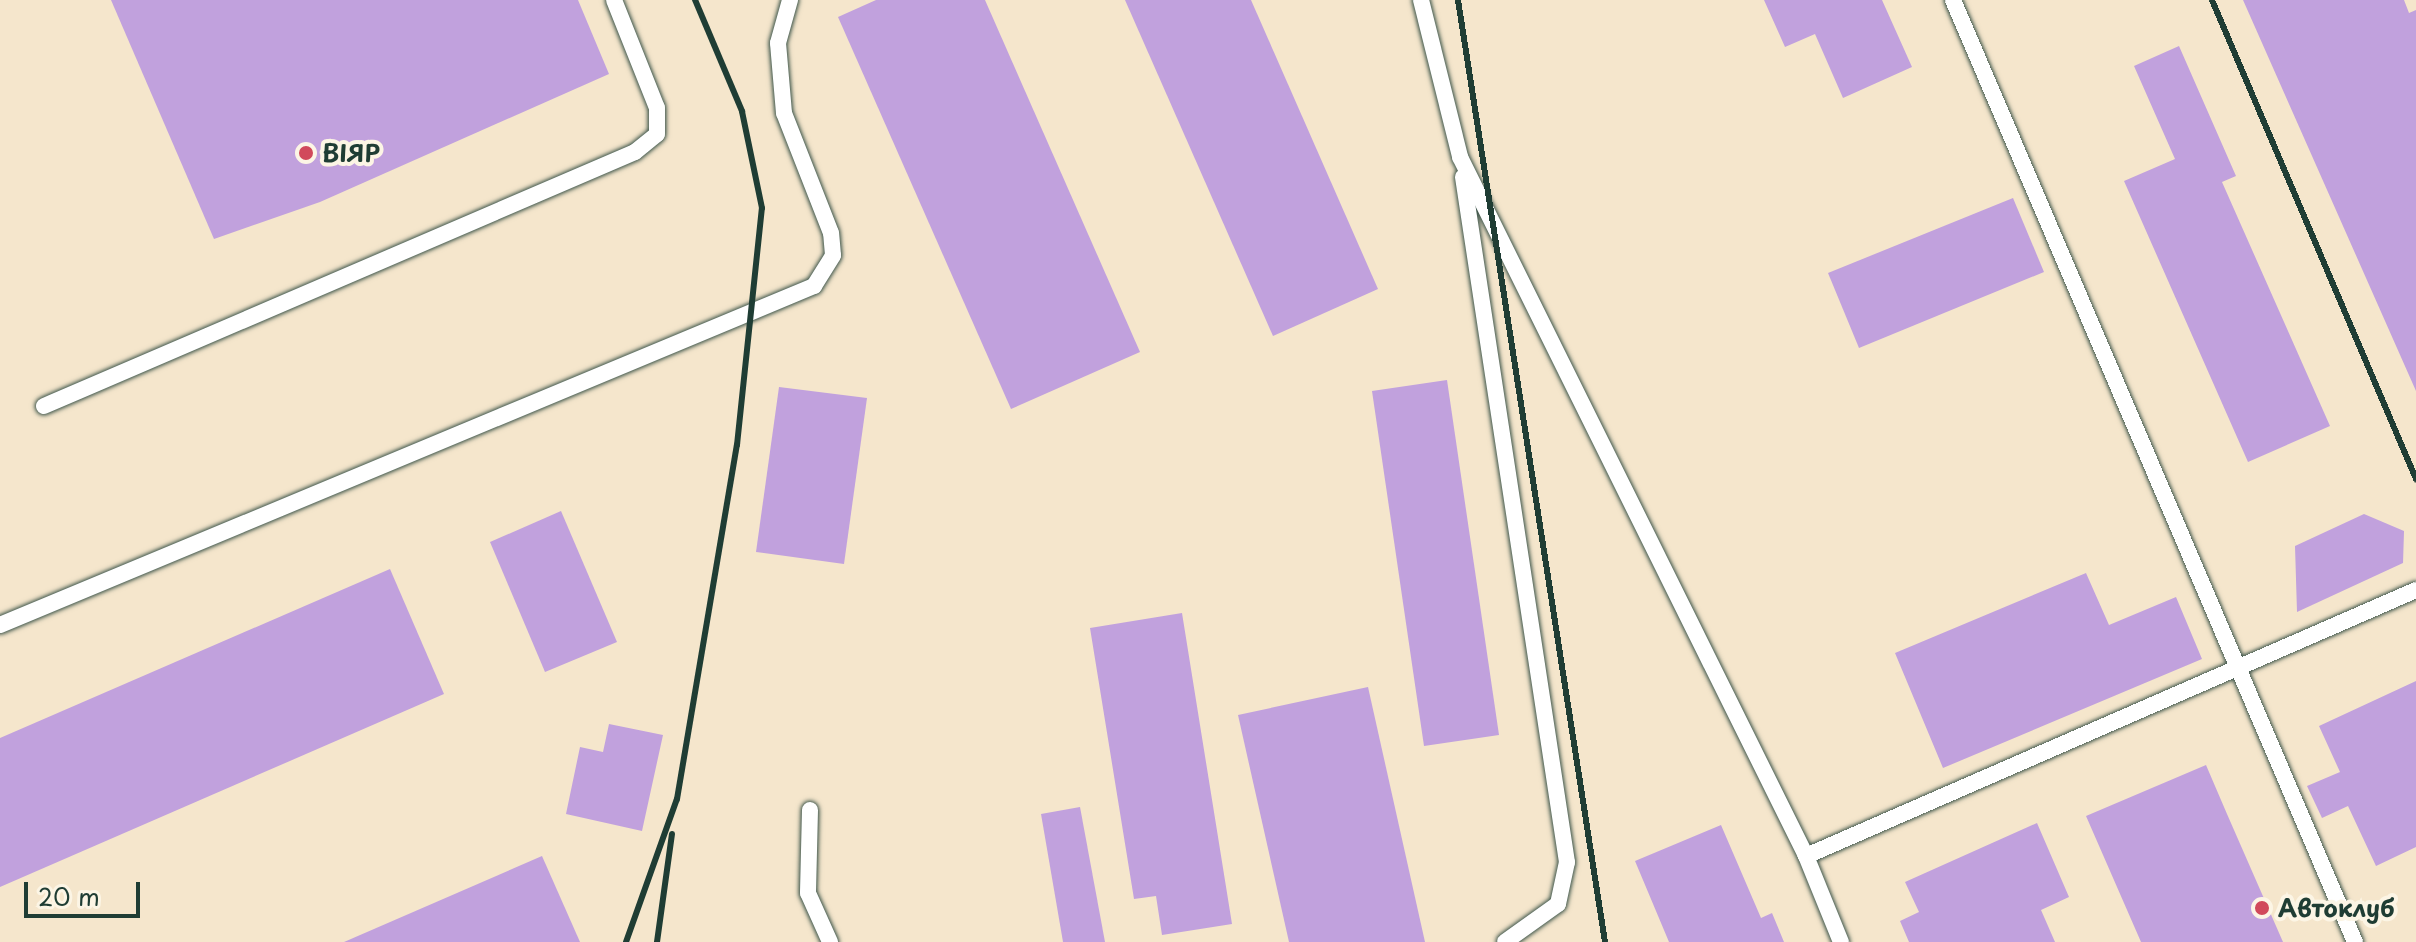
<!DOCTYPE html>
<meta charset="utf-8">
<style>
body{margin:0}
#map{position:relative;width:2416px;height:942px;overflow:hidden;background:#f5e6cc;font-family:"Playpen Sans",sans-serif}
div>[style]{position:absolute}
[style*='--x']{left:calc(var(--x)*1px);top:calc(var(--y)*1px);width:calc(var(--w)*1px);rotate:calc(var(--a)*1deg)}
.building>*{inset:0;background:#c1a1dd}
.roads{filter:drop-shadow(0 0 2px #3f564b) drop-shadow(0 0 2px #3f564b)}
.service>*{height:16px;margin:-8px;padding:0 8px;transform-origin:8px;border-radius:8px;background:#fff}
.rail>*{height:6px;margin:-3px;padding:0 3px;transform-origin:3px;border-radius:3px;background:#1f3d34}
.dots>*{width:22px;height:22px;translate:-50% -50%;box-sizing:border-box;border:4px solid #fcf5e5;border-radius:50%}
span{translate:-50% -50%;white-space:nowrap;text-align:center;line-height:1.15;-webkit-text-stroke:8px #fcf5e5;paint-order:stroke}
.poi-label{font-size:24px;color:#1f3d34;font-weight:700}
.left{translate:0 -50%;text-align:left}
.scale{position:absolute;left:24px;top:882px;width:116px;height:36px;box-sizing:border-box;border:4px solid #1f3d34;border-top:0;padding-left:10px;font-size:24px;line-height:28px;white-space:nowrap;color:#1f3d34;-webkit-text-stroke:6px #fcf5e5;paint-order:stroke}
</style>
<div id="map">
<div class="building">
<div style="clip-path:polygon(111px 0,578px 0,609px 74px,320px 202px,214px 239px)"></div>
<div style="clip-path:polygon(876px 0,985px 0,1140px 352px,1011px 409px,838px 17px)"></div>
<div style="clip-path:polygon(1125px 0,1251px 0,1378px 289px,1273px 336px)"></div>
<div style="clip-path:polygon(1764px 0,1882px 0,1912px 67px,1843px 98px,1815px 34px,1785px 47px)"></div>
<div style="clip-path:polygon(2243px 0,2404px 0,2409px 13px,2416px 10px,2416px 391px)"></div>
<div style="clip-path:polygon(2179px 46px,2236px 176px,2222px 182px,2330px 426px,2248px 462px,2124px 181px,2175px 159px,2134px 66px)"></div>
<div style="clip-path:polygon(2013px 198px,2044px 272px,1859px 348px,1828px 273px)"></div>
<div style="clip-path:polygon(1447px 380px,1499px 735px,1424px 746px,1372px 391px)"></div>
<div style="clip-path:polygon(779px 387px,867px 398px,844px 564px,756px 552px)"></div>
<div style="clip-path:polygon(561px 511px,617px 642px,545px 672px,490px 542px)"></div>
<div style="clip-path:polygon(2364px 514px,2404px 531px,2403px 563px,2297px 612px,2295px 546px)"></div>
<div style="clip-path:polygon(390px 569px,444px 694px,0 887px,0 738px)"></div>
<div style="clip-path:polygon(2086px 573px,2109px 625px,2176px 597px,2202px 659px,1943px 768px,1895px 653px)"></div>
<div style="clip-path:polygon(1182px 613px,1232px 924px,1162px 935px,1156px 896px,1134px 899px,1090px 628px)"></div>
<div style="clip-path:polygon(2416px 681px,2416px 847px,2376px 866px,2348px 806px,2322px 818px,2307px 786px,2340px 772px,2319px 726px)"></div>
<div style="clip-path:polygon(1368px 687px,1425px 942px,1289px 942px,1238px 715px)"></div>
<div style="clip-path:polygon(609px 724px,663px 735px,642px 831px,566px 814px,580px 747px,603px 752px)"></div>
<div style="clip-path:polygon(2206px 765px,2227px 814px,2283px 942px,2141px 942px,2086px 816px)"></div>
<div style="clip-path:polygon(1080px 807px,1105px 942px,1063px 942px,1041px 814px)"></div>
<div style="clip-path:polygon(2037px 823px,2069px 897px,2041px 910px,2055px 942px,1909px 942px,1900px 921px,1919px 912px,1905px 882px)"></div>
<div style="clip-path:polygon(1721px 825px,1761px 918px,1772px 913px,1784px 942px,1669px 942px,1635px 861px)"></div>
<div style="clip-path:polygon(542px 856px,580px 942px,344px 942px)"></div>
</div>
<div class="roads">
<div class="service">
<div style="--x:1421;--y:0;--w:162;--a:76"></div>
<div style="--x:1460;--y:157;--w:780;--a:63.66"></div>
<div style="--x:1806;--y:856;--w:93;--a:67.9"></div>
<div style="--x:1953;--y:0;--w:1024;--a:66.89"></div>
<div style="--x:1463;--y:177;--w:693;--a:81.37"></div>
<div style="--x:1567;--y:862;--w:43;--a:102.1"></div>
<div style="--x:1558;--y:904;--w:65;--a:144.4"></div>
<div style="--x:44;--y:406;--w:643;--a:-23.26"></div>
<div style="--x:635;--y:152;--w:28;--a:-39"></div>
<div style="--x:657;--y:134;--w:26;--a:-90"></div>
<div style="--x:657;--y:108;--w:116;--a:-111.7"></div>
<div style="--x:0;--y:625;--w:882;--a:-22.61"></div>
<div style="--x:814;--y:286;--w:36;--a:-58"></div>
<div style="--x:833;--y:255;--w:22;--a:-95"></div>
<div style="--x:831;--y:233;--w:129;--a:-111.4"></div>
<div style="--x:784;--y:113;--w:70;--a:-94.9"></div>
<div style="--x:778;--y:43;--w:45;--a:-74.4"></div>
<div style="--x:810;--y:810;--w:83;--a:91.4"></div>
<div style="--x:808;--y:893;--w:54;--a:65.8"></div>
<div style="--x:1806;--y:856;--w:665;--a:-23.56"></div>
</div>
</div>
<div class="rail">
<div style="--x:1458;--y:0;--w:953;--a:81.13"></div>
<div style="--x:2212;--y:0;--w:521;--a:66.93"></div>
<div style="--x:626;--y:942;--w:152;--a:-70.4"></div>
<div style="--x:677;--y:799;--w:359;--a:-80.4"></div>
<div style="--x:737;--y:445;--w:238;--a:-84"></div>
<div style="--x:762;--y:208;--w:99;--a:-101.7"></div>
<div style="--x:742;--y:111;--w:121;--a:-112.9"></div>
<div style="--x:657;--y:942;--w:109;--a:-82.1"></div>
</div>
<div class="dots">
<div style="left:306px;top:153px;background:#d1495b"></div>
<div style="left:2262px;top:908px;background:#d1495b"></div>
</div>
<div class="poi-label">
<span class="left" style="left:322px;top:153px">ВІЯР</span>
<span class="left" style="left:2278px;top:908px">Автоклуб</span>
</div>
<div class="scale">20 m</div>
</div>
